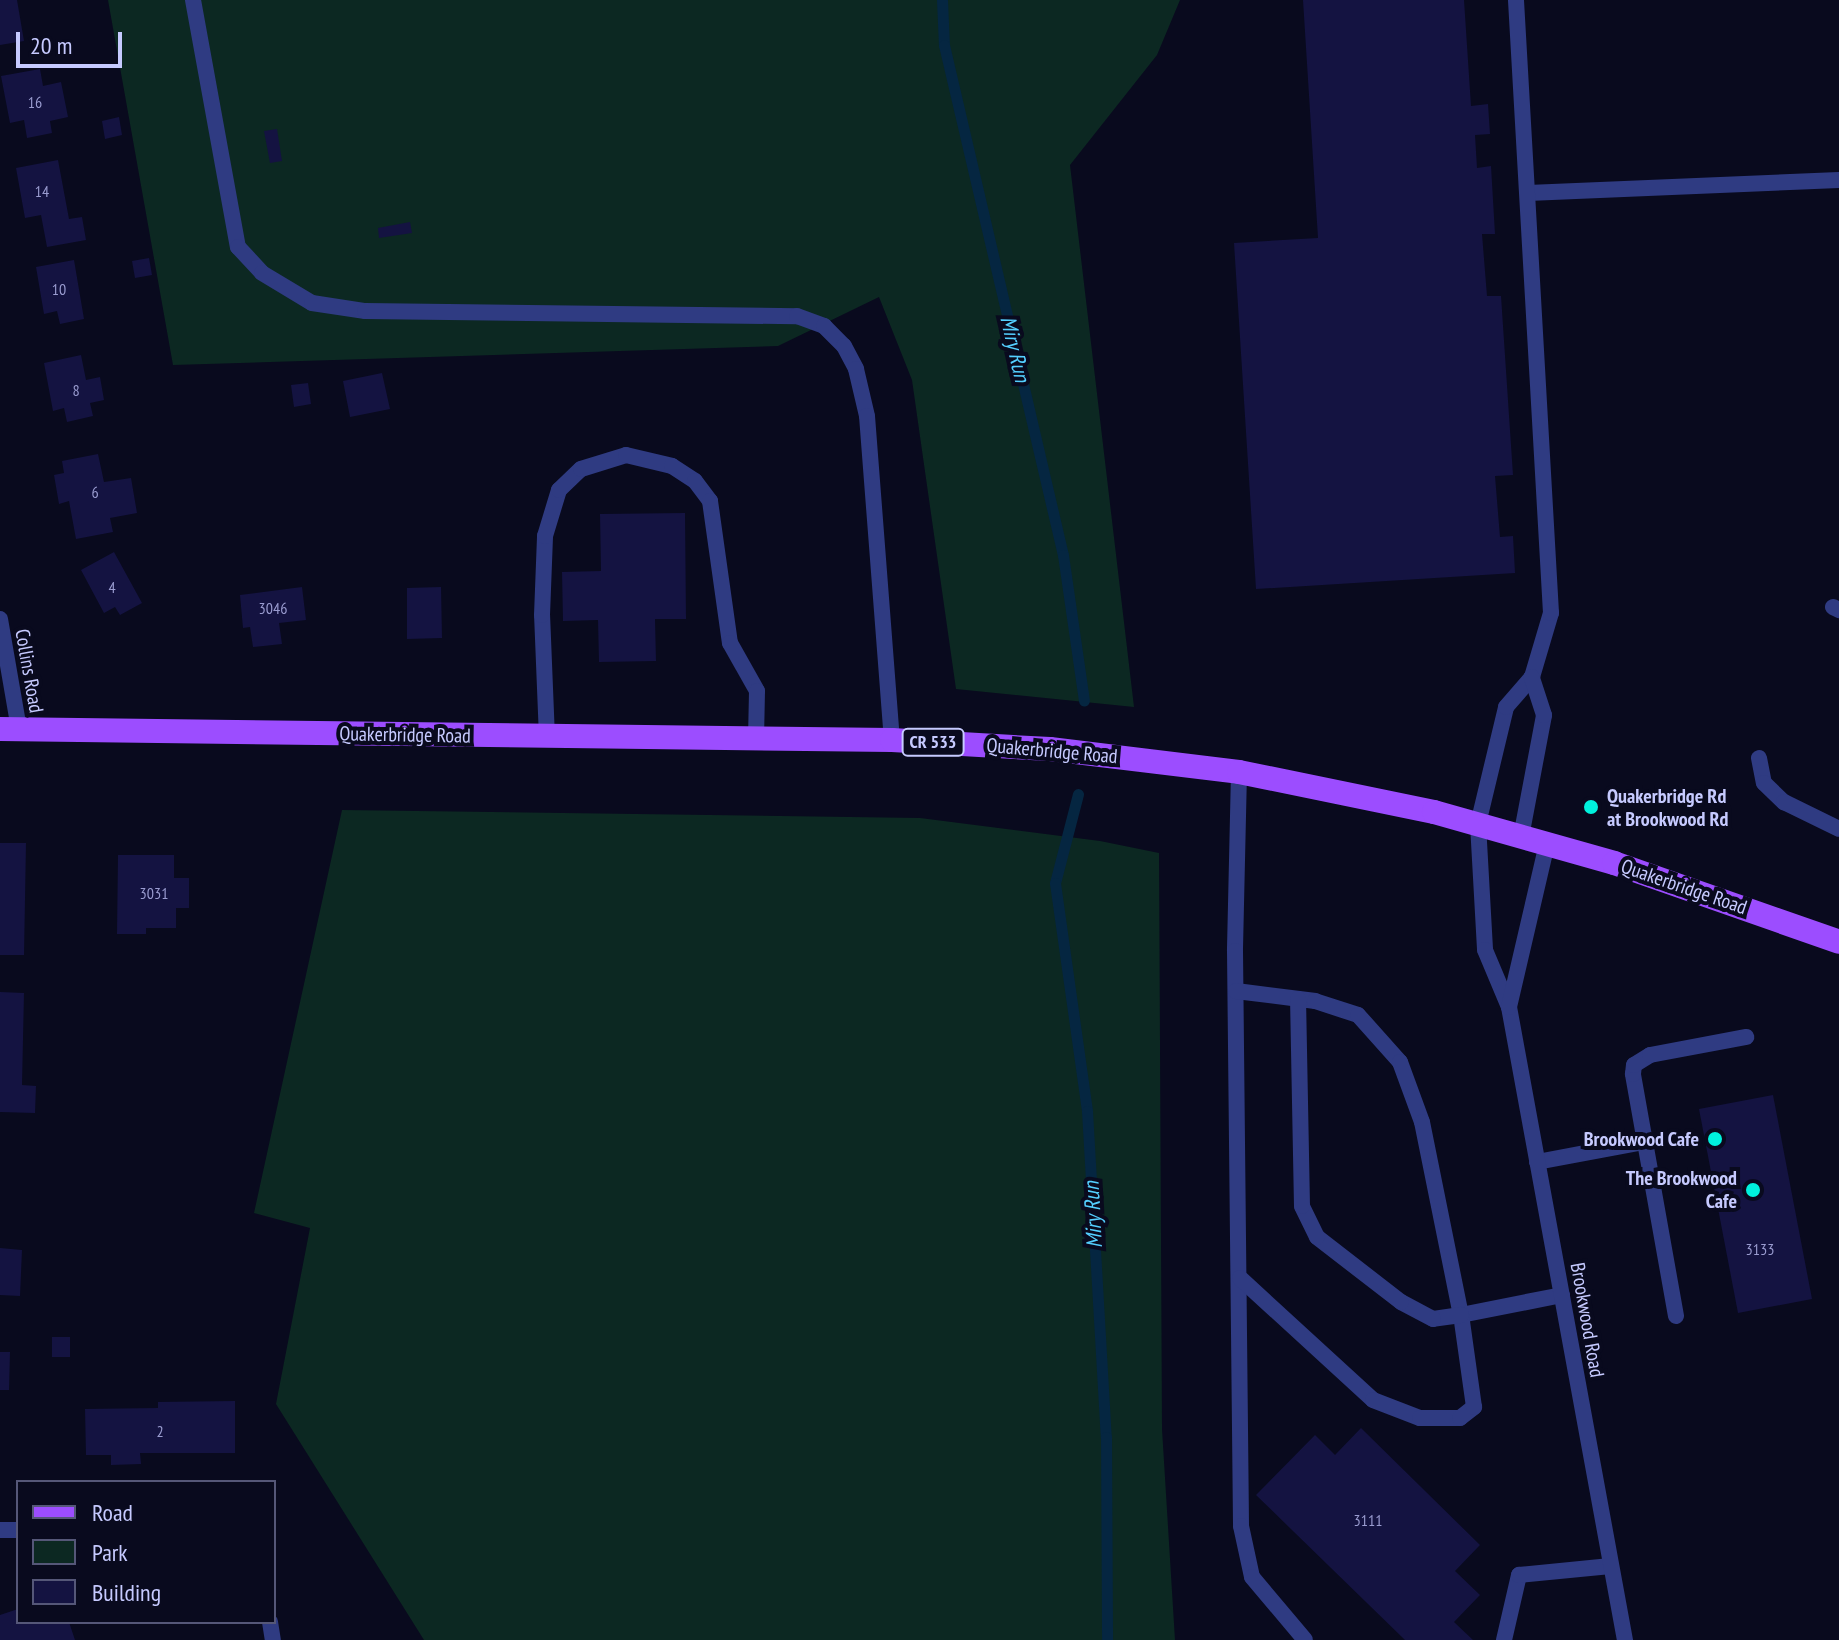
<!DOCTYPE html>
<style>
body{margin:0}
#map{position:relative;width:1839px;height:1640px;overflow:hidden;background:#090a1e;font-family:"PT Sans Narrow",sans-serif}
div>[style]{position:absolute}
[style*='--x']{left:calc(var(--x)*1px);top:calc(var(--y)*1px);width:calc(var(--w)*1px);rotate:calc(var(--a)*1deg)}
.green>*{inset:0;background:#0c2822}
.stream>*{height:11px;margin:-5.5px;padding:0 5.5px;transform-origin:5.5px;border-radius:5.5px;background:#052641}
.building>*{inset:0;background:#141341}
.lane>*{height:16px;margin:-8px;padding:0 8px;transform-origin:8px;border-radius:8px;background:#2f3b82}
.street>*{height:16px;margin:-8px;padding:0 8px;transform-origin:8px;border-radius:8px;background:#2f3b82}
.primary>*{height:24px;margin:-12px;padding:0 12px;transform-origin:12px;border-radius:12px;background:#9c4dff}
.dots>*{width:22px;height:22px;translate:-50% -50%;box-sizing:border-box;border:4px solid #090a1e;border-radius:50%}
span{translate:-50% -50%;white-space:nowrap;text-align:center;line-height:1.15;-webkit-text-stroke:8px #090a1e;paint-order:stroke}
.number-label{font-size:16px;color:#9a9cd0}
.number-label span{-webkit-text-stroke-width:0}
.shield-label span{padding:2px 6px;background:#090a1e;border:2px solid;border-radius:6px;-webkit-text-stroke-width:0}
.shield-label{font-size:18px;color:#c6caff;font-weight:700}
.street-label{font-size:20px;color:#c6caff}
.poi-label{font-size:20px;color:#c6caff;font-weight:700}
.left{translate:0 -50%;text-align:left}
.right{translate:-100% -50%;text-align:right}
.water-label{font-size:22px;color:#54cfff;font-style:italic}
.legend{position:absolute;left:16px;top:1480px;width:260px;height:144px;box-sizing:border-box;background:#090a1e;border:2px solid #555778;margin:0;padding:10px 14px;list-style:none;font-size:24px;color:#c6caff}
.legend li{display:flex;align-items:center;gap:16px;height:40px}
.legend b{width:40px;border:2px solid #555778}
.scale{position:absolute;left:16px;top:32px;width:106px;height:36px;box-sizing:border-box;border:4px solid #c6caff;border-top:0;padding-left:10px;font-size:24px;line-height:28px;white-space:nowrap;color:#c6caff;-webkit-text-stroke:6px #090a1e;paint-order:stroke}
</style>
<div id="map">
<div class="green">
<div style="clip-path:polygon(108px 0,1180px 0,1157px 55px,1070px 165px,1134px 707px,956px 689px,912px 380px,879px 297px,778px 346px,173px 365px)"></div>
<div style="clip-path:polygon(342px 810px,920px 818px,1100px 841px,1159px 853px,1162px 1429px,1175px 1640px,424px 1640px,276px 1404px,310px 1228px,254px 1213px)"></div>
</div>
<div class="stream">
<div style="--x:942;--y:0;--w:45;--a:87.5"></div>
<div style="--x:944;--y:45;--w:524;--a:76.87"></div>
<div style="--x:1063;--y:555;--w:147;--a:81.8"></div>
<div style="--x:1078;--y:794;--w:92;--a:104.5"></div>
<div style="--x:1055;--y:883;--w:230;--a:82"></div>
<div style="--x:1087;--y:1111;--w:327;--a:86.7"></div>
<div style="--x:1106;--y:1437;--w:203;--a:89.7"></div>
</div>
<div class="building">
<div style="clip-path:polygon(0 0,17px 0,24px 41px,0 45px)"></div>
<div style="clip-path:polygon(1303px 0,1464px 0,1471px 106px,1488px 104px,1490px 134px,1475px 135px,1477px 168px,1491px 166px,1495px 234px,1482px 234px,1487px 296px,1501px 296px,1513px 475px,1495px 476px,1500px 537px,1513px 536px,1515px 573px,1256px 589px,1234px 243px,1318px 238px)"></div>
<div style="clip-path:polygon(40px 69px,43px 86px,61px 82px,68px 117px,50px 121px,52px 133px,27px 138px,24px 120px,10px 123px,1px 76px)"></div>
<div style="clip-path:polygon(119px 117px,122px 135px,105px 139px,102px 121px)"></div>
<div style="clip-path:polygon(277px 129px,282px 161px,270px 163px,264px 131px)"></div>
<div style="clip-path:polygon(58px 160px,69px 219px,82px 217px,86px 240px,47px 247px,41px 215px,25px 218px,16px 168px)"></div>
<div style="clip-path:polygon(410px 222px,412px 233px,379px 238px,378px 228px)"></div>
<div style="clip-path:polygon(149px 258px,152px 275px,135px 278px,132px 261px)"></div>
<div style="clip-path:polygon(74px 260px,84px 319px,60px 324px,57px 311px,44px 314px,36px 267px)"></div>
<div style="clip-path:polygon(81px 355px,86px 380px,100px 377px,104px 400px,90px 403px,93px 416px,67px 422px,64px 408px,53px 411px,44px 363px)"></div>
<div style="clip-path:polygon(382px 373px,390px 409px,350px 417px,343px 381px)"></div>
<div style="clip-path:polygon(308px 383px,311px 404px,294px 407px,291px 385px)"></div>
<div style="clip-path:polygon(98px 454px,104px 482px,131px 478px,137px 513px,110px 518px,113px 532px,76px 539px,69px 501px,59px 504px,54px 475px,64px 473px,62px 461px)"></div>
<div style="clip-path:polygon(685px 513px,686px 619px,655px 619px,656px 661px,599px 662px,598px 620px,563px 621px,562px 572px,601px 571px,600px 514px)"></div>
<div style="clip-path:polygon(114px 552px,142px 603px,120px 615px,115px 607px,104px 613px,81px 570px)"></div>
<div style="clip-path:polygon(302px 587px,306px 620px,279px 623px,282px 644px,253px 647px,250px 627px,243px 628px,240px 595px)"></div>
<div style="clip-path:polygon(441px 587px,442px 638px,407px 639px,407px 588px)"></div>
<div style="clip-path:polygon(0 843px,26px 843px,24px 955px,0 955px)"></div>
<div style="clip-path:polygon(118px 855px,174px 855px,174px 878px,189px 878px,189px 908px,176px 908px,176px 928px,146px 928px,146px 934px,117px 934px)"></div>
<div style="clip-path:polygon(0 992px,24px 993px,22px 1085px,36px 1086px,35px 1113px,0 1112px)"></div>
<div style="clip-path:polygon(1773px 1095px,1812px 1299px,1738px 1313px,1699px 1109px)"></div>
<div style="clip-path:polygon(0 1248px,22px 1250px,20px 1296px,0 1295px)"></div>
<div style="clip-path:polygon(52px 1337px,70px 1337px,70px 1357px,52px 1357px)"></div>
<div style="clip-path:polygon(0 1352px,10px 1352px,9px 1390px,0 1390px)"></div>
<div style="clip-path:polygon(235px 1401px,235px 1453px,140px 1453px,141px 1464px,111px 1465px,111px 1455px,86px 1455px,85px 1409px,158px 1408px,158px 1402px)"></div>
<div style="clip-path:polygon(1361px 1428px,1480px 1545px,1455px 1571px,1480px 1595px,1454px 1622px,1473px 1640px,1405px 1640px,1256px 1495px,1315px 1435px,1335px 1455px)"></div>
<div style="clip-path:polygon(18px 1609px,18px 1622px,69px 1622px,75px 1640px,0 1640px,0 1615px)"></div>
</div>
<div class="lane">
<div style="--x:193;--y:0;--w:251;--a:79.7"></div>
<div style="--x:238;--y:247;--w:35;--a:47"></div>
<div style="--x:262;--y:273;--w:58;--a:31"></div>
<div style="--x:312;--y:303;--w:54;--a:8.6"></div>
<div style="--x:365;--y:311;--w:432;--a:0.7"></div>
<div style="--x:797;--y:316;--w:29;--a:20"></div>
<div style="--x:824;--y:326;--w:28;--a:45"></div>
<div style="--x:844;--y:346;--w:26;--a:62"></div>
<div style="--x:856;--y:369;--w:48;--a:76.8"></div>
<div style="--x:867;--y:416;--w:325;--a:85.6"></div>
<div style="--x:1528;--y:193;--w:311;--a:-2.4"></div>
<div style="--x:1833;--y:607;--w:7;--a:27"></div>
<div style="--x:547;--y:738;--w:123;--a:-92.3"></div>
<div style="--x:542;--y:615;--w:79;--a:-87.8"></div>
<div style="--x:545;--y:536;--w:48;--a:-73.1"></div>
<div style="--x:559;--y:490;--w:30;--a:-44"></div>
<div style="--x:581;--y:469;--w:47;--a:-17.3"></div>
<div style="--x:626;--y:455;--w:47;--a:13.4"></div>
<div style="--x:672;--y:466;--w:27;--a:33"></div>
<div style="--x:695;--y:481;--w:25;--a:53"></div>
<div style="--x:710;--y:501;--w:143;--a:82"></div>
<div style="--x:730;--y:643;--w:55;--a:60.6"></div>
<div style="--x:757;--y:691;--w:47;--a:91.2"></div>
<div style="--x:1759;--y:758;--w:25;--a:79"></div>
<div style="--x:1764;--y:783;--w:28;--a:44"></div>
<div style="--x:1784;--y:802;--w:61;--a:26.1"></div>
<div style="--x:1239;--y:772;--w:179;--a:91.3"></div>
<div style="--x:1235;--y:951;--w:575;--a:89.4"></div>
<div style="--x:1241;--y:1526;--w:52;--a:77.8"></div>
<div style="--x:1252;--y:1577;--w:82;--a:49.9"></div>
<div style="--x:1478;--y:824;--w:120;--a:-76.5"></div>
<div style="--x:1506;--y:707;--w:40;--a:-49"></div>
<div style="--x:1532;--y:677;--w:67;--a:-73.5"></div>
<div style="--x:1551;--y:613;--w:614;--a:-93.27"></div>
<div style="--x:1521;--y:837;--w:124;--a:-79.3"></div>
<div style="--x:1544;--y:715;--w:40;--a:-108"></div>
<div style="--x:1236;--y:991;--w:80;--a:7.2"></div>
<div style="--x:1315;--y:1001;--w:45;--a:18"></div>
<div style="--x:1358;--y:1015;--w:63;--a:48.2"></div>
<div style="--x:1400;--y:1062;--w:64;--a:69.9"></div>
<div style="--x:1422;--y:1122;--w:197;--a:78.6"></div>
<div style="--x:1461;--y:1315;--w:103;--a:-11.2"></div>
<div style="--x:1537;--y:1162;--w:109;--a:-10.6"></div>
<div style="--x:1240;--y:1278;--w:180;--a:42.5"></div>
<div style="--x:1373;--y:1400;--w:50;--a:21"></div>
<div style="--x:1420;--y:1418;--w:40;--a:0"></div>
<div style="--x:1460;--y:1418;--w:18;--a:-38"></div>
<div style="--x:1474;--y:1407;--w:93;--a:-98"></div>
<div style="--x:1461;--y:1315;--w:28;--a:172"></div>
<div style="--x:1433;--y:1319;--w:36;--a:-152"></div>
<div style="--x:1401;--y:1302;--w:106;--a:-142.3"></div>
<div style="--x:1317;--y:1237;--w:34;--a:-116"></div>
<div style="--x:1302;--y:1206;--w:207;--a:-91.1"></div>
<div style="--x:1676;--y:1316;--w:246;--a:-100.1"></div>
<div style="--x:1633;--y:1074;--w:9;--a:-84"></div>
<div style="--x:1634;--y:1065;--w:19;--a:-32"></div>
<div style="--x:1650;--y:1055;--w:98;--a:-10.6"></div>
<div style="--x:1504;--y:1640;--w:67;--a:-77"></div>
<div style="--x:1519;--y:1575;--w:92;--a:-5.6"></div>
</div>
<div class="street">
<div style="--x:0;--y:619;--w:112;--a:80.2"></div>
<div style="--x:1478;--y:824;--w:126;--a:86.8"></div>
<div style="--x:1485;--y:950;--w:62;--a:67.2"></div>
<div style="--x:1509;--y:1007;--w:644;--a:79.62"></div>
<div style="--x:1509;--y:1007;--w:167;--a:-76.9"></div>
<div style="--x:0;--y:1530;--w:18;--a:0"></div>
<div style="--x:270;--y:1622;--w:18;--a:81"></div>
</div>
<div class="primary">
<div style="--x:0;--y:729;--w:892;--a:0.71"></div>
<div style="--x:892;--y:740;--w:158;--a:3.3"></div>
<div style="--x:1050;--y:749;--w:190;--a:6.9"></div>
<div style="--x:1239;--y:772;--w:199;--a:11.6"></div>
<div style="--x:1434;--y:812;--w:187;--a:15.8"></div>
<div style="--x:1614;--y:863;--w:238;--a:19.3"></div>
</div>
<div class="dots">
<div style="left:1591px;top:807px;background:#00f1dd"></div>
<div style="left:1715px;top:1139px;background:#00f1dd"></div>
<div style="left:1753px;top:1190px;background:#00f1dd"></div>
</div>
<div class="number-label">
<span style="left:35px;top:102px">16</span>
<span style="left:42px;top:191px">14</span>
<span style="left:59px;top:289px">10</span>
<span style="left:76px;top:390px">8</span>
<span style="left:95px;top:492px">6</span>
<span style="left:112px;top:587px">4</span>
<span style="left:273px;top:608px">3046</span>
<span style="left:154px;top:893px">3031</span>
<span style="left:1760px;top:1249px">3133</span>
<span style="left:160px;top:1431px">2</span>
<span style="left:1368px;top:1520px">3111</span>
</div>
<div class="shield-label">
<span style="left:933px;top:742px">CR 533</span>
</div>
<div class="street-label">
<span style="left:29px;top:671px;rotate:80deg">Collins Road</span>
<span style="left:405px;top:735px;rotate:1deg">Quakerbridge Road</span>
<span style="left:1052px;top:751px;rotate:5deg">Quakerbridge Road</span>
<span style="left:1684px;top:887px;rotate:19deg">Quakerbridge Road</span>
<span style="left:1587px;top:1320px;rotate:80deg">Brookwood Road</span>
</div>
<div class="poi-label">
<span class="left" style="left:1607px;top:808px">Quakerbridge Rd<br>at Brookwood Rd</span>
<span class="right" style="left:1699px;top:1139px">Brookwood Cafe</span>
<span class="right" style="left:1737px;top:1190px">The Brookwood<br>Cafe</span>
</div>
<div class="water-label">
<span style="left:1015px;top:349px;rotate:77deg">Miry Run</span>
<span style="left:1093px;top:1215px;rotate:-93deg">Miry Run</span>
</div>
<ul class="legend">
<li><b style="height:10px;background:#9c4dff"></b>Road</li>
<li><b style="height:22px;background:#0c2822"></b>Park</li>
<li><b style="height:22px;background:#141341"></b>Building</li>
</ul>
<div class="scale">20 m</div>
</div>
